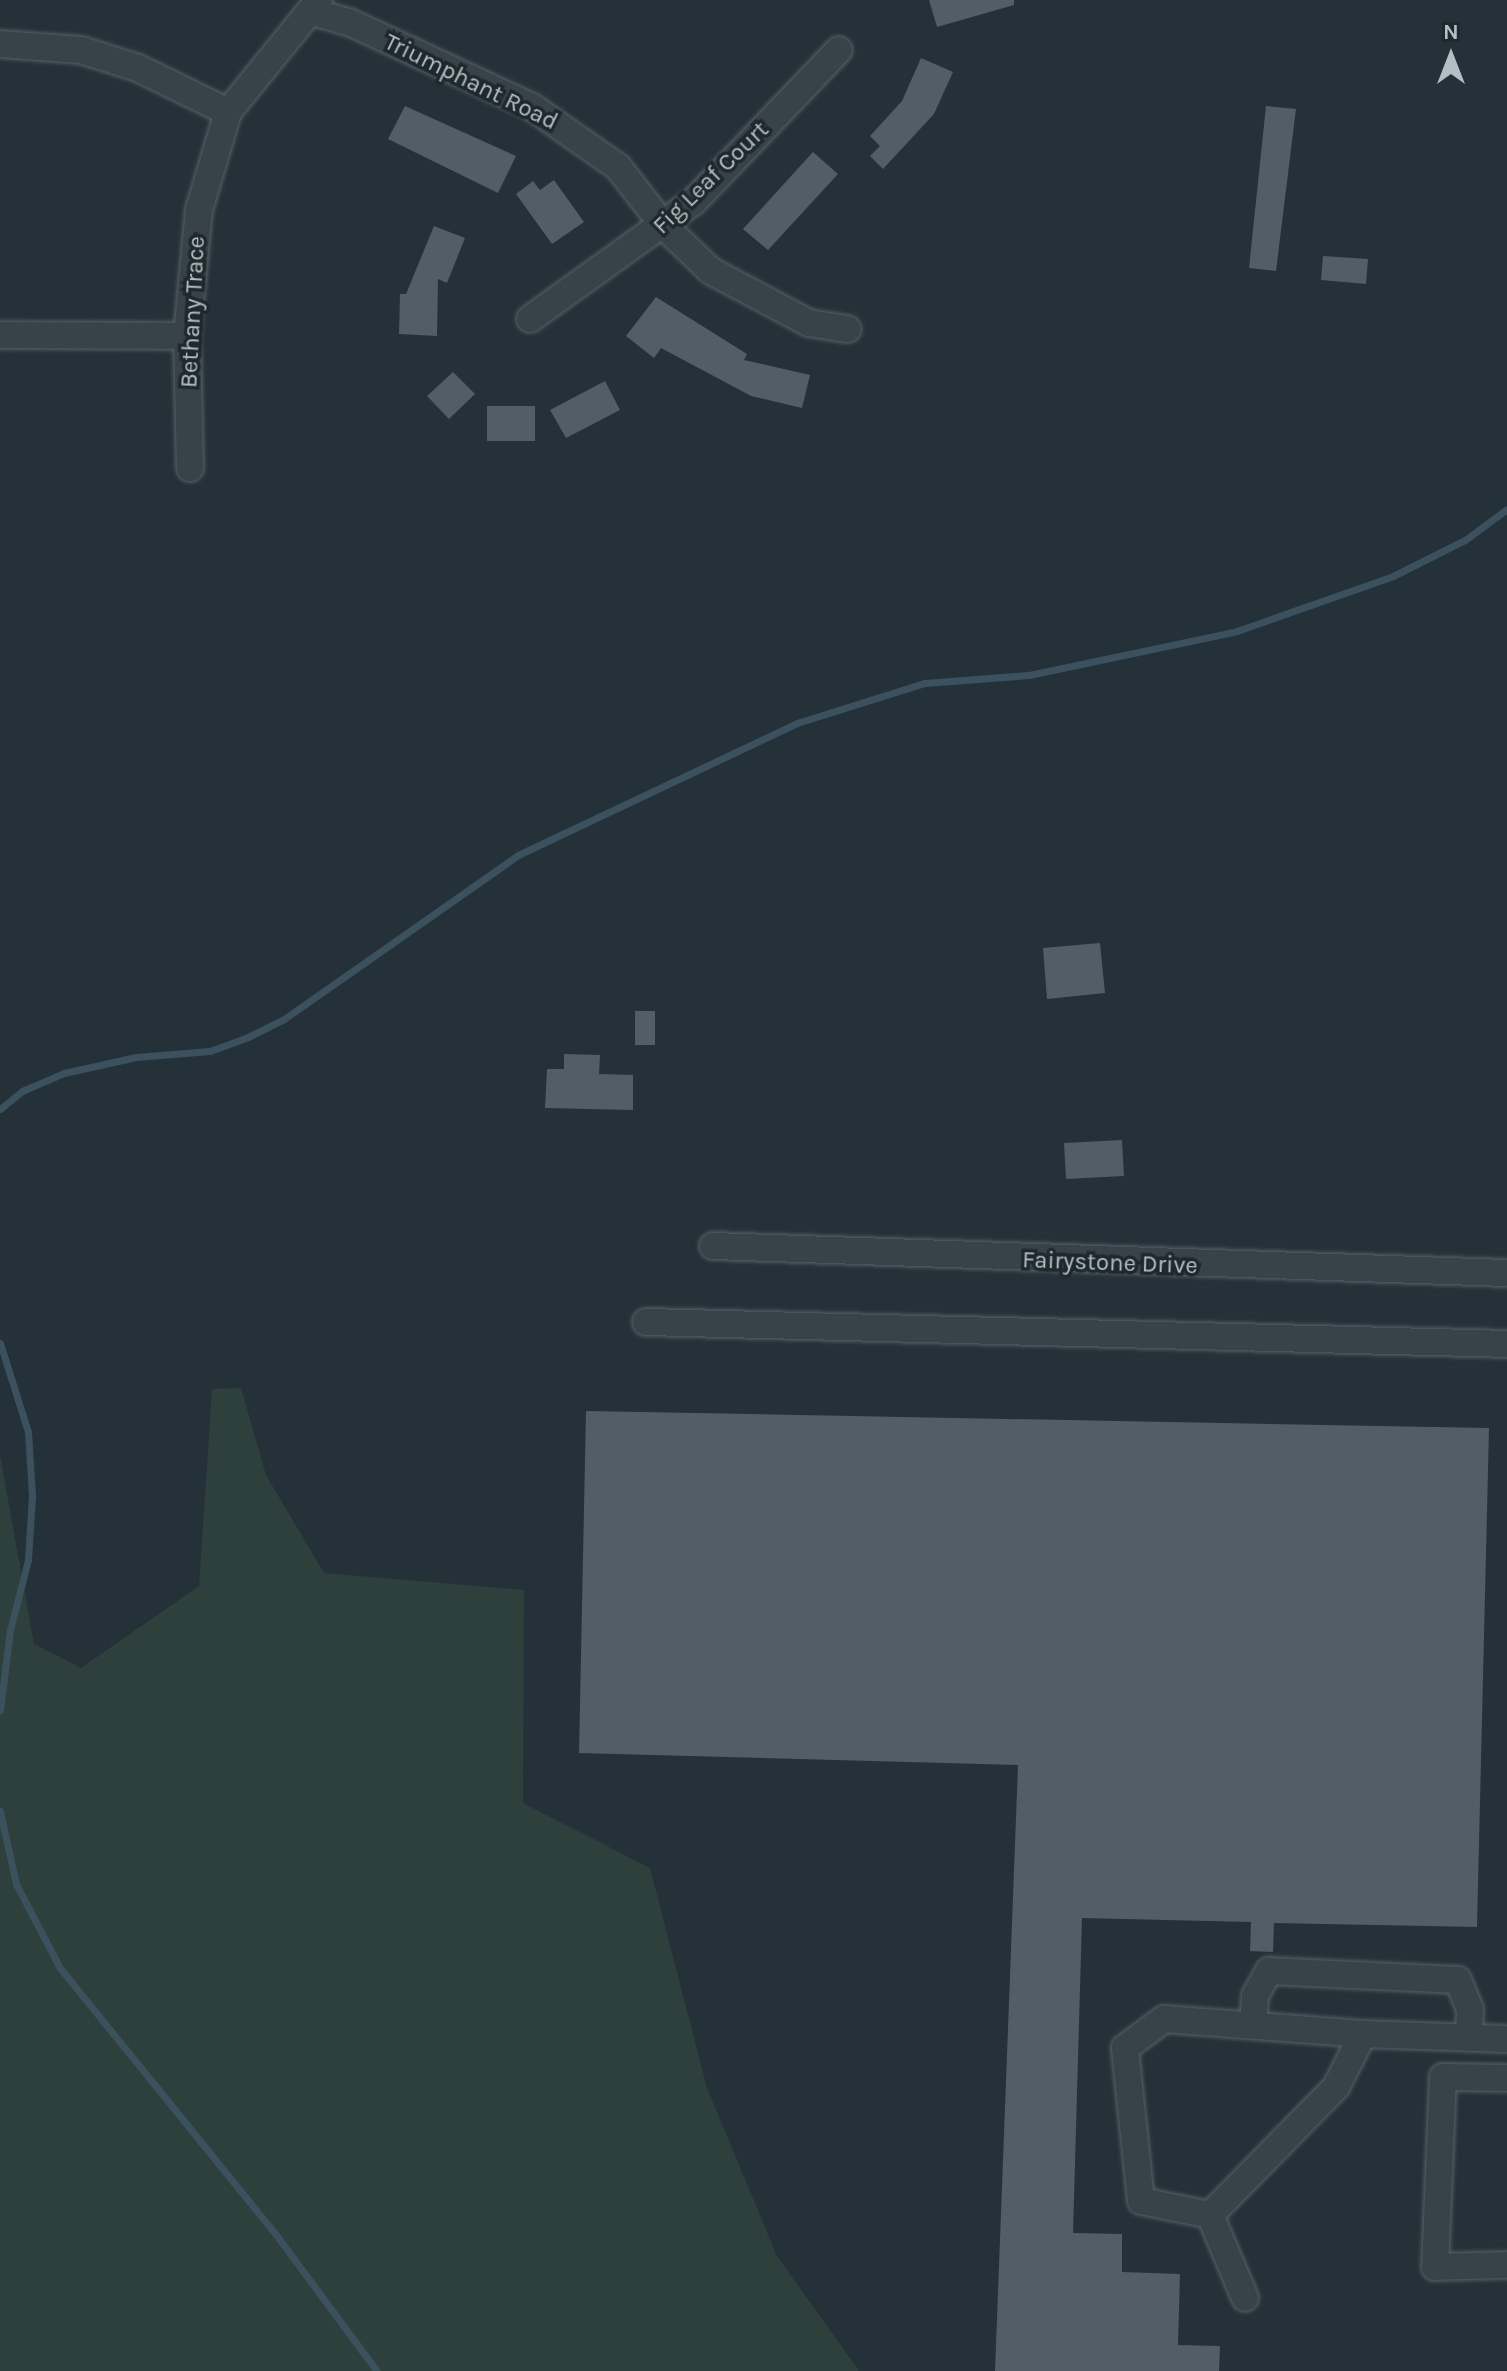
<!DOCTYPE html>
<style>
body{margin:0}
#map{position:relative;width:1507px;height:2371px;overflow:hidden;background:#253138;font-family:Karla,sans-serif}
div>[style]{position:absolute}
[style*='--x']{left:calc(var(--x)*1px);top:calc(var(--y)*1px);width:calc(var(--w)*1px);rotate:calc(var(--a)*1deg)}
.green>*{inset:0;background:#2d403b}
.stream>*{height:7px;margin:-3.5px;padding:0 3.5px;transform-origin:3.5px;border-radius:3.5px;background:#3b515d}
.building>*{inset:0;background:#515e66}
.roads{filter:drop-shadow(0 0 2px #576166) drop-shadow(0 0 2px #576166)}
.minor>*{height:26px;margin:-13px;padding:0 13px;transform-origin:13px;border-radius:13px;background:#384349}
span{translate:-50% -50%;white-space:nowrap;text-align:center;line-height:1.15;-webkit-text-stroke:7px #1e282d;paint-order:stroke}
.street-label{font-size:24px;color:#b4bec4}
.north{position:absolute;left:1411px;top:16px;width:80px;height:80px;-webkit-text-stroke:6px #1e282d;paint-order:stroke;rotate:0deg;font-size:22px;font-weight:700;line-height:32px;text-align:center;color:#b4bec4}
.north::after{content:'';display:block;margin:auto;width:28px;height:36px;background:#b4bec4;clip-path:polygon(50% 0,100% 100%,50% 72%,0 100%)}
</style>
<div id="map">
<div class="green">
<div style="clip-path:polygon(241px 1388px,266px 1475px,324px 1573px,524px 1590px,523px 1803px,650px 1868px,707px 2088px,777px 2256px,859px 2371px,0 2371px,0 1455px,34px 1644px,81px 1668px,199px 1586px,212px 1389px)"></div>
</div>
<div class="stream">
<div style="--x:0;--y:1109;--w:28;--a:-39"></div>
<div style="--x:22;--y:1091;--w:46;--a:-23.2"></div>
<div style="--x:64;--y:1073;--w:74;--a:-12.5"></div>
<div style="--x:136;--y:1057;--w:74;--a:-4.6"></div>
<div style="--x:210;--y:1051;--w:40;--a:-20.2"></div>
<div style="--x:248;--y:1037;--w:40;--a:-26.6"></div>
<div style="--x:284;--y:1019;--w:286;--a:-35"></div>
<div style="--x:518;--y:855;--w:309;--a:-25.3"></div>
<div style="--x:797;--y:723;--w:134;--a:-17.4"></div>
<div style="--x:925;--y:683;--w:104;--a:-4.4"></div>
<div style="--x:1029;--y:675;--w:213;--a:-11.9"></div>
<div style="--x:1237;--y:631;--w:165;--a:-19.4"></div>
<div style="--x:1393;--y:576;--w:80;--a:-26.6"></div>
<div style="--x:1465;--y:540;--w:52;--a:-36.4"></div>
<div style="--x:0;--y:1343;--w:93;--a:72.5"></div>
<div style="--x:28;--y:1432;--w:64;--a:86.4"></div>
<div style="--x:32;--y:1496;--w:64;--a:93.6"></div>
<div style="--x:28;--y:1560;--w:72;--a:104.4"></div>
<div style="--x:10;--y:1630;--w:81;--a:97.1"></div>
<div style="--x:0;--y:1811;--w:75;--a:77.6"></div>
<div style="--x:16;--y:1884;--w:95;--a:62.4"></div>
<div style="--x:60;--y:1968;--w:340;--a:51"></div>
<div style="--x:274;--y:2232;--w:173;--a:53.5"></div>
</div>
<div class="building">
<div style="clip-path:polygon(929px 0,1014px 0,1014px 5px,937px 27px)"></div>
<div style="clip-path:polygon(921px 58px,953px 72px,934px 114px,883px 169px,870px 156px,880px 146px,870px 136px,902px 101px)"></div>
<div style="clip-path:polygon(405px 106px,516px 156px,498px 193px,388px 139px)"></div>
<div style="clip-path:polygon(1266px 106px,1296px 109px,1276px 271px,1249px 268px)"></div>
<div style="clip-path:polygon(813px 152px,838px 174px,768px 250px,743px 229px)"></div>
<div style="clip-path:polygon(554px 180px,584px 222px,552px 244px,516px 194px,533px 181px,540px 190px)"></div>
<div style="clip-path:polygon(434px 226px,465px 238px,447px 283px,438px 279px,437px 336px,399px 334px,400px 294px,406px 294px)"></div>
<div style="clip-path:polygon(1323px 256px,1368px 259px,1366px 284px,1321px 280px)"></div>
<div style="clip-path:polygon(656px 297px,747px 354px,744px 360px,810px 375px,802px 408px,751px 396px,661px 348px,654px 358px,626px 336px)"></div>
<div style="clip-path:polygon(453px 372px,475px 394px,449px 419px,427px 396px)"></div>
<div style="clip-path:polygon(605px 381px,620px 410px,566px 438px,550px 410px)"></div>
<div style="clip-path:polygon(487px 406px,535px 406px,535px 441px,487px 441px)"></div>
<div style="clip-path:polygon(1100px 943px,1105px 993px,1047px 999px,1043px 948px)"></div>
<div style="clip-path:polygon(635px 1011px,655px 1011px,655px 1045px,635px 1045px)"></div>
<div style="clip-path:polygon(564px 1054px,600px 1055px,599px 1074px,633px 1075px,633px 1110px,545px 1108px,547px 1069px,564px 1069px)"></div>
<div style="clip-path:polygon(1122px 1140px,1124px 1176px,1066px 1179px,1064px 1143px)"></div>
<div style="clip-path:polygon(586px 1411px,1489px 1428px,1477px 1927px,1274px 1923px,1273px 1952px,1250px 1951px,1251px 1922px,1082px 1918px,1073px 2233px,1122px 2234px,1122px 2272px,1180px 2274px,1178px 2345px,1220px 2346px,1219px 2371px,995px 2371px,1018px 1765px,579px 1753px)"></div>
</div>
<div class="roads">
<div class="minor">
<div style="--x:313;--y:12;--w:37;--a:16"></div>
<div style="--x:349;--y:22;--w:202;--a:24.9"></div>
<div style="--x:532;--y:107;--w:105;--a:34.9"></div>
<div style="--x:618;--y:167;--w:75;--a:52.1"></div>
<div style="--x:664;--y:226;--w:65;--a:43.8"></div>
<div style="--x:711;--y:271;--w:111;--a:28"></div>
<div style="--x:809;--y:323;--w:39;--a:9"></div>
<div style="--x:0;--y:44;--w:81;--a:4.2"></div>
<div style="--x:81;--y:50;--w:60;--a:17.5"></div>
<div style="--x:138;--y:68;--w:100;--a:26.1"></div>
<div style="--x:530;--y:319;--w:202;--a:-35.7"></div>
<div style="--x:694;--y:201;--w:209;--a:-46.2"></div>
<div style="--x:0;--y:335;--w:187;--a:0.3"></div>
<div style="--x:190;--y:468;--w:132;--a:-91.3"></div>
<div style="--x:187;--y:336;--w:127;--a:-84.6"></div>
<div style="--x:199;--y:210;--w:102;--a:-73.5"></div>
<div style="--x:228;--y:112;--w:144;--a:-50.9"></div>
<div style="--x:713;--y:1246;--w:794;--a:1.95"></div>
<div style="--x:646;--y:1322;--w:861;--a:1.46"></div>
<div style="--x:1164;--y:2019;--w:200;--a:4.3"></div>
<div style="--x:1363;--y:2034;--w:59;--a:117"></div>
<div style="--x:1336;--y:2087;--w:180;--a:134.5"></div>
<div style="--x:1210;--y:2215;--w:70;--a:-168.5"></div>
<div style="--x:1141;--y:2201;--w:154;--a:-96"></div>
<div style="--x:1125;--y:2048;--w:49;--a:-36.6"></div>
<div style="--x:1253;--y:2025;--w:29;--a:-86"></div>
<div style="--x:1255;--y:1996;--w:29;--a:-61"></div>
<div style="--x:1269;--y:1971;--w:189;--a:2.7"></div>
<div style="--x:1458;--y:1980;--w:31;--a:68"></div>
<div style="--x:1470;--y:2009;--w:29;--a:92"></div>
<div style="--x:1363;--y:2034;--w:144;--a:2"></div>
<div style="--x:1507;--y:2078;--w:64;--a:-179.1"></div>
<div style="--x:1443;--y:2077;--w:190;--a:92.4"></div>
<div style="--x:1435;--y:2267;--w:72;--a:-1.6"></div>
<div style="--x:1210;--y:2215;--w:90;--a:67.1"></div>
</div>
</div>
<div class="street-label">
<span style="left:471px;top:82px;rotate:26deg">Triumphant Road</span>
<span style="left:711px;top:178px;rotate:-44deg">Fig Leaf Court</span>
<span style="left:193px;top:312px;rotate:-87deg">Bethany Trace</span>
<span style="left:1110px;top:1263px;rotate:2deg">Fairystone Drive</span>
</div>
<div class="north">N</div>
</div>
